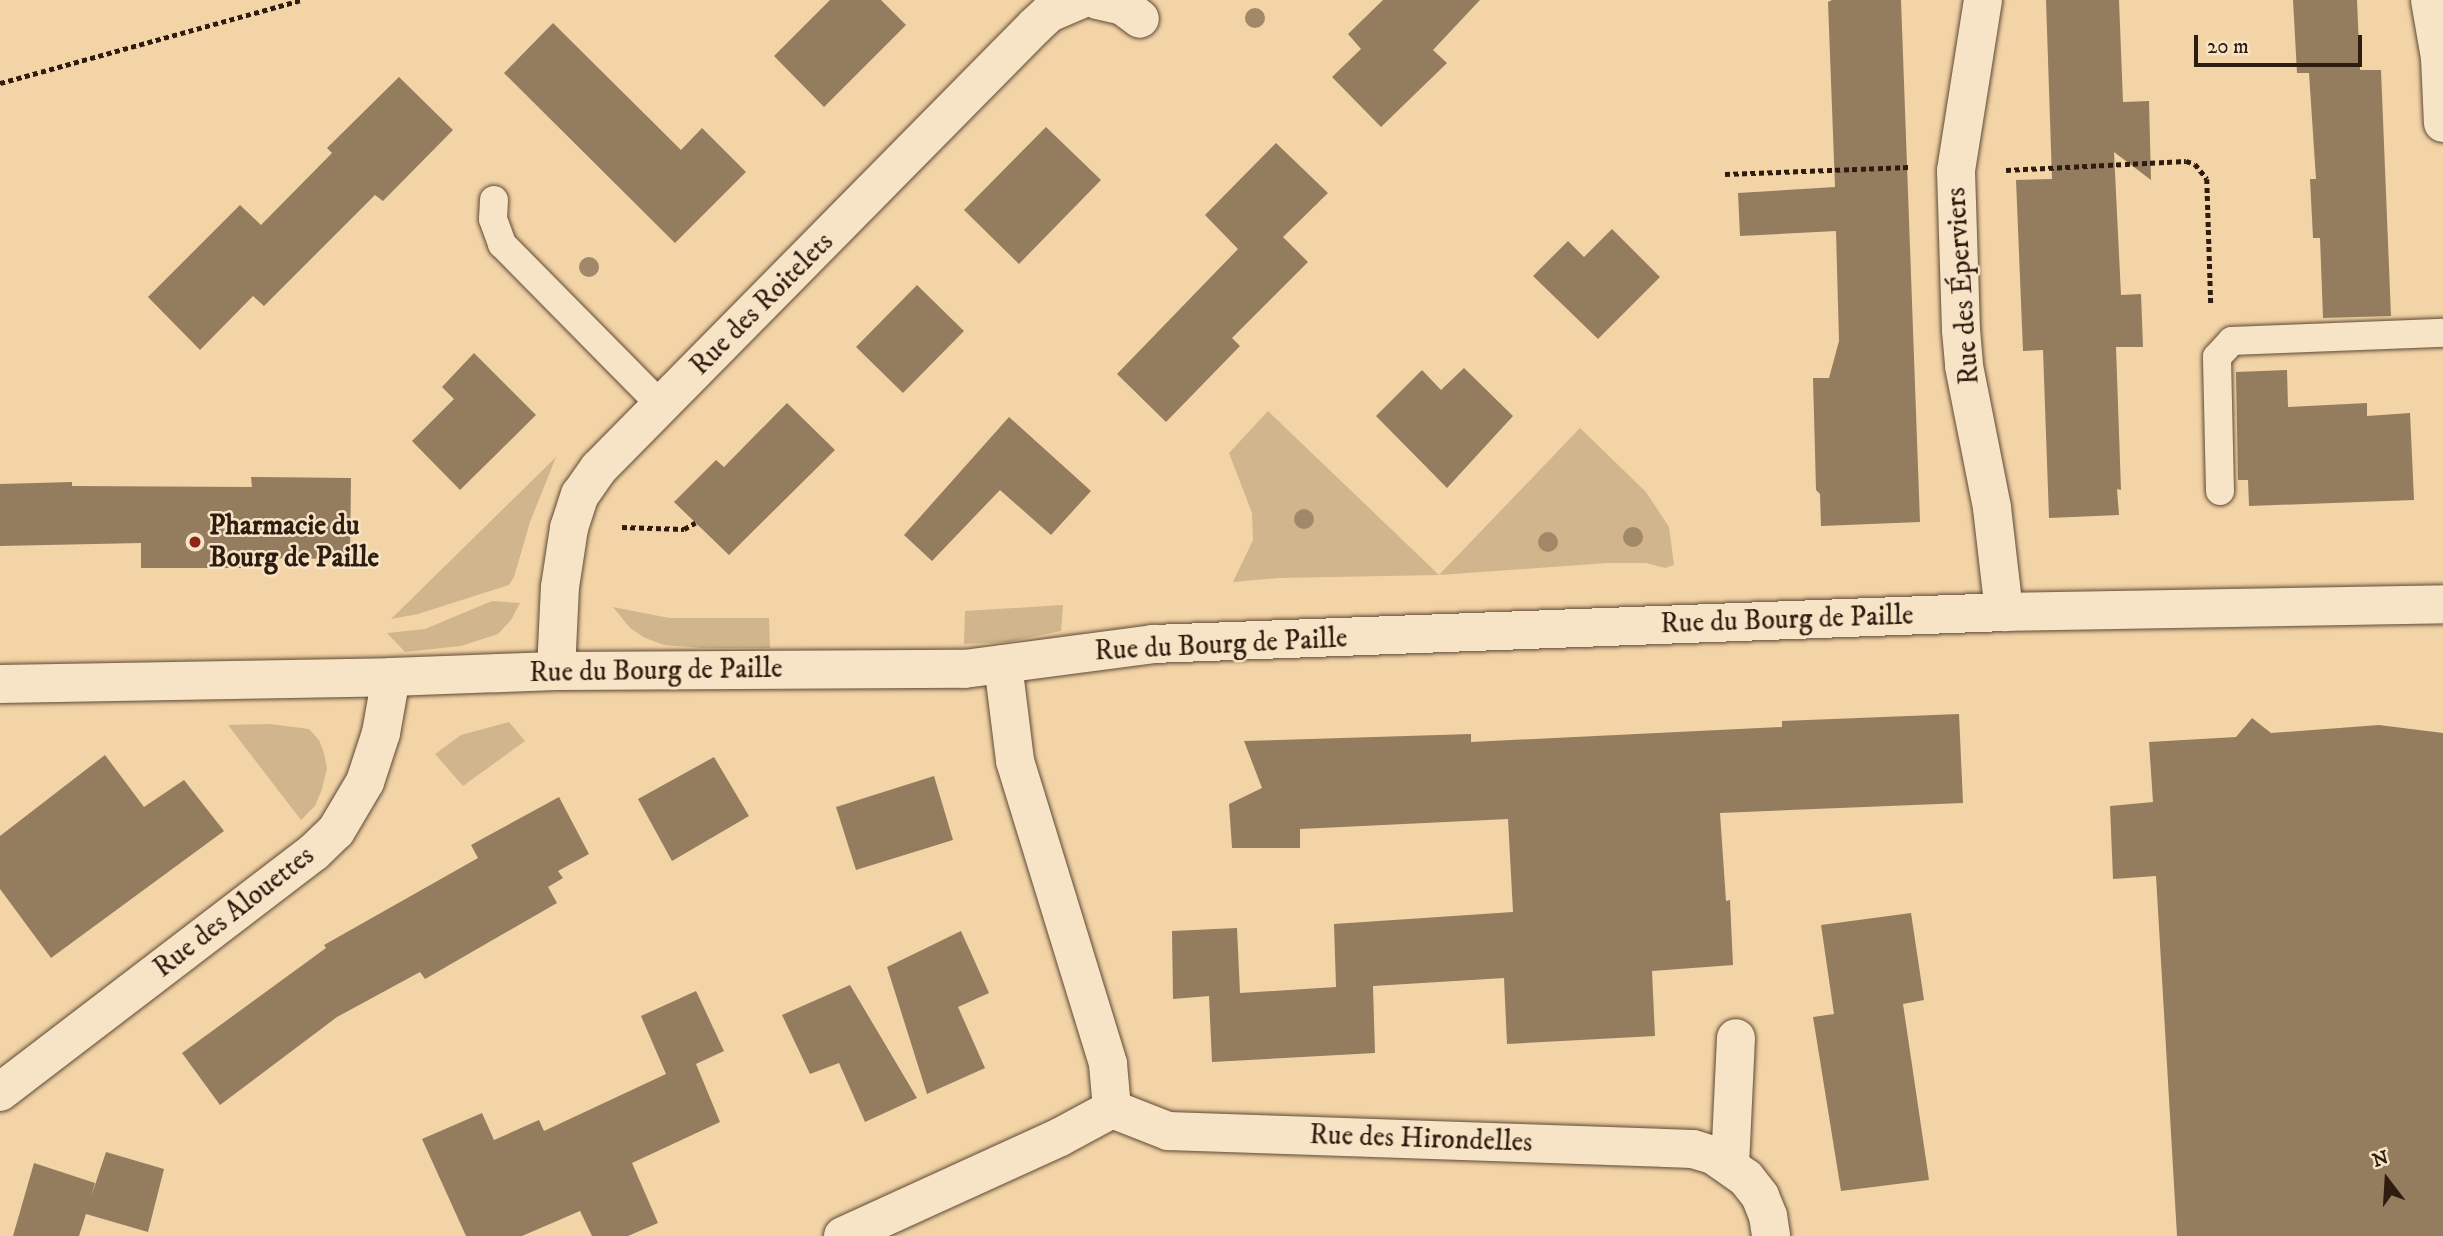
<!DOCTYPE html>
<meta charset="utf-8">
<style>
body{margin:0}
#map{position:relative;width:2443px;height:1236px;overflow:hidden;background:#f3d4a7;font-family:"IM FELL DW Pica",serif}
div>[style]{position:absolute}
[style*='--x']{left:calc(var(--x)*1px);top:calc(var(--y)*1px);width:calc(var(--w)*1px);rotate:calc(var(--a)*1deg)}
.green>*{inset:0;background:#d1b58d}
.building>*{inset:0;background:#947c5e}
.path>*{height:4.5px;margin-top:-2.25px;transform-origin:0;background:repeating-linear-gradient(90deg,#2d1c0f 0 5px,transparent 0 8.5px)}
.roads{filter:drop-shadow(0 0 2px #5e4a35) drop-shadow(0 0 2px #5e4a35)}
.service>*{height:28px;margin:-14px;padding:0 14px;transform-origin:14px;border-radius:14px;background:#f7e3c6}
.minor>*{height:38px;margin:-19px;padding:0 19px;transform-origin:19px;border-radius:19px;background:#f7e3c6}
.tertiary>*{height:38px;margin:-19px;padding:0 19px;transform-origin:19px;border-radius:19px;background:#f7e3c6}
.trees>*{width:20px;height:20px;margin:-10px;border-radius:50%;background:#a18868}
.dots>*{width:19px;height:19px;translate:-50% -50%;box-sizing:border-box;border:4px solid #f7e3c6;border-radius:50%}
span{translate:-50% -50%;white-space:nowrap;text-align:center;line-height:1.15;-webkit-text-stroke:5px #f7e3c6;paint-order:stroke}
.street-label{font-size:28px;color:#2d1c0f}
.poi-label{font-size:28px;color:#2d1c0f;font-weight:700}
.left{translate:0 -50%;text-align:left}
.north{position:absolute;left:2352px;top:1145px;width:70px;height:70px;-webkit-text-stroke:5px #f7e3c6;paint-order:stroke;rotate:343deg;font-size:19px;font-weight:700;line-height:28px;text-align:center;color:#2d1c0f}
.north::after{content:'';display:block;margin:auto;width:24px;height:32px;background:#2d1c0f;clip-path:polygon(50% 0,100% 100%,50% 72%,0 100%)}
.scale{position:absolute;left:2194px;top:35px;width:168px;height:32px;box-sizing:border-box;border:4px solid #2d1c0f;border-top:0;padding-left:9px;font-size:21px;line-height:24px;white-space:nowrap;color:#2d1c0f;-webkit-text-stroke:5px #f7e3c6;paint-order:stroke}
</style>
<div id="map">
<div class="green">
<div style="clip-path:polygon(1268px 411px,1439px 575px,1580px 428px,1646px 492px,1669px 527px,1674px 565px,1665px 568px,1646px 563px,1607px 563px,1439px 575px,1279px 578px,1233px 582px,1253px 540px,1252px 513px,1229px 453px)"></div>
<div style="clip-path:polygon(556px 457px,530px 522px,514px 577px,509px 585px,418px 614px,391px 619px)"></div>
<div style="clip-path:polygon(492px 601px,520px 603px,511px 620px,498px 634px,461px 646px,405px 652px,387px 633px,425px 629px)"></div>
<div style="clip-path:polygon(1063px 605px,1061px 631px,1008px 642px,964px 644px,965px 611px)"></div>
<div style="clip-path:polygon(613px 607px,669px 618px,769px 618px,770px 648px,702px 648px,664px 645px,645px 638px,630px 628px)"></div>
<div style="clip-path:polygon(509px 722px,525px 741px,463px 786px,435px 754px,461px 735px)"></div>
<div style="clip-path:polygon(270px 724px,309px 729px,319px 740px,324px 753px,327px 769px,322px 789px,315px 806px,301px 820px,228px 725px)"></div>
</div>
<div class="building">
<div style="clip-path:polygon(830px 0,881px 0,906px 25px,824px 107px,774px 56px)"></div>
<div style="clip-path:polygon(1383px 0,1480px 0,1433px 50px,1447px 63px,1381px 127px,1332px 77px,1361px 49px,1348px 34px)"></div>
<div style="clip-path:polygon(1832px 0,1901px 0,1920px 522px,1821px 526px,1820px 494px,1816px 490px,1813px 378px,1829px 378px,1839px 341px,1836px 231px,1740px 236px,1738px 193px,1835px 187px,1828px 2px)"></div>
<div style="clip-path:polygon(2046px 0,2119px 0,2123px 102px,2149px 101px,2151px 180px,2114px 152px,2121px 295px,2141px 294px,2143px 347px,2116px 347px,2121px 490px,2117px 489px,2119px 515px,2049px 518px,2043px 350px,2023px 351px,2016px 180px,2052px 179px)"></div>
<div style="clip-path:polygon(2293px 0,2357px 0,2360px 70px,2381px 70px,2391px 316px,2323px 318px,2320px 238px,2313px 238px,2310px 179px,2316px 179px,2309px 73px,2297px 73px)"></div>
<div style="clip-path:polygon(553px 23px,681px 150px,702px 128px,746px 172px,675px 243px,504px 73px)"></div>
<div style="clip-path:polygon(399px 77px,453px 130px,383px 201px,375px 195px,264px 306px,253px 296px,200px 350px,148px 297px,240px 205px,261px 225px,332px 153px,327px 148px)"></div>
<div style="clip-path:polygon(1046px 127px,1101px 180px,1019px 264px,964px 210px)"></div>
<div style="clip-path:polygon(1276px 143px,1328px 193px,1283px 237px,1308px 262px,1232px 338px,1240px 346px,1166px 422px,1117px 374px,1238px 249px,1205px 215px)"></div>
<div style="clip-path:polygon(1612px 229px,1660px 277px,1598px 339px,1533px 276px,1568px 241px,1584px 257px)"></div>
<div style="clip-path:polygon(917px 285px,964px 331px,903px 393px,856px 347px)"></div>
<div style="clip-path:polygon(474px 353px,536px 415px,460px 490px,412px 441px,454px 399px,442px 387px)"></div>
<div style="clip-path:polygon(1464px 368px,1513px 416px,1447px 488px,1376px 416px,1422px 370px,1441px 390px)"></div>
<div style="clip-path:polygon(2287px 370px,2288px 407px,2367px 403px,2367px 416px,2410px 413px,2414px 500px,2249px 506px,2248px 480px,2238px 480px,2236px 372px)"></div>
<div style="clip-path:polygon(787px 403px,835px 450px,729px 555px,674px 502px,716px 460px,724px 467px)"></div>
<div style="clip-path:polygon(1009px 417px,1091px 491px,1051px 535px,1000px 490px,932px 561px,904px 535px)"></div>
<div style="clip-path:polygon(251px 477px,351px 478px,350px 559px,253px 558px,253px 568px,141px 568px,141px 543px,0 546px,0 484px,72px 482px,72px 486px,252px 487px)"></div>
<div style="clip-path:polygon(1959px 714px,1963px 803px,1720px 813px,1726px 901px,1730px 900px,1733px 965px,1652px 971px,1655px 1036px,1507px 1044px,1504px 978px,1373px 986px,1375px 1053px,1212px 1062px,1209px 996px,1173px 999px,1172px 931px,1237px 928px,1240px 993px,1336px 987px,1334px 924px,1513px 912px,1508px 819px,1300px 829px,1300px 848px,1232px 848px,1229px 804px,1262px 788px,1244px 741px,1471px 734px,1471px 742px,1782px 727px,1782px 721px)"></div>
<div style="clip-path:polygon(2252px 718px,2271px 733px,2379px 725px,2443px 733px,2443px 1236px,2177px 1236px,2156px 876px,2113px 879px,2110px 806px,2153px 802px,2149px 742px,2236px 737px)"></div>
<div style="clip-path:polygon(105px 755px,144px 807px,184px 780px,224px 831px,51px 958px,0 889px,0 836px)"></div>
<div style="clip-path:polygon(714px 757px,749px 816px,672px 861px,638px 799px)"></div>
<div style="clip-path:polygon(934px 776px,953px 840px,856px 870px,836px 807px)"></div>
<div style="clip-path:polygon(559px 797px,589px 854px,558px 871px,563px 878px,548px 887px,557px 903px,425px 979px,420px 972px,337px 1017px,220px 1105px,182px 1053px,326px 948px,324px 945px,478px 858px,471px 845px)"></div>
<div style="clip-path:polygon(1911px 913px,1924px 1000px,1903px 1004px,1929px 1180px,1841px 1191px,1813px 1017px,1834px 1014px,1821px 925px)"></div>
<div style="clip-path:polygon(961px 931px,989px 993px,958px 1007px,985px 1068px,927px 1094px,887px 967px)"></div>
<div style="clip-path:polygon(850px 985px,917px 1098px,865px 1122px,839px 1063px,810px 1074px,782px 1015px)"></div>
<div style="clip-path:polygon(696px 991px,724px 1051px,696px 1064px,720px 1122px,632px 1163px,658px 1223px,628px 1236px,592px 1236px,580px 1211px,522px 1236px,466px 1236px,422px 1139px,482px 1113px,494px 1140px,539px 1120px,544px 1131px,666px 1074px,641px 1016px)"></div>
<div style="clip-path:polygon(106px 1152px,164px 1169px,148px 1232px,86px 1214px,79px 1236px,13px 1236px,34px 1163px,95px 1183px,91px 1197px)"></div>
</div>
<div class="path">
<div style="--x:0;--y:83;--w:312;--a:-15.4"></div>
<div style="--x:2006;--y:170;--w:180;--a:-2.9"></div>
<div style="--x:2186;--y:161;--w:9;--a:18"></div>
<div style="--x:2195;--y:164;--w:19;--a:51"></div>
<div style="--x:2207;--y:179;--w:125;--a:88.2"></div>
<div style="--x:1725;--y:174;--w:184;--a:-2.2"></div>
<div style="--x:622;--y:527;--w:62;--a:1.8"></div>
<div style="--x:684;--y:529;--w:13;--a:-29"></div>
</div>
<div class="roads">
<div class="service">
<div style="--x:494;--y:200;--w:19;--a:93"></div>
<div style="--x:493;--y:219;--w:27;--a:70"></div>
<div style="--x:502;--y:244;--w:226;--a:45.4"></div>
<div style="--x:2220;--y:491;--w:134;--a:-91.3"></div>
<div style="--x:2217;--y:357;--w:22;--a:-47"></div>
<div style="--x:2232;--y:341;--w:211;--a:-2.2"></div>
</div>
<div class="minor">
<div style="--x:1097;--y:0;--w:27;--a:13"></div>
<div style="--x:1123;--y:6;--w:21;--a:37"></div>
<div style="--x:1983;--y:0;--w:173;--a:99"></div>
<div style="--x:1956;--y:171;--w:159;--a:88.2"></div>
<div style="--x:1961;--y:330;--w:36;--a:85"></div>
<div style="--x:1964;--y:366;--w:145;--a:78.8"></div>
<div style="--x:1992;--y:508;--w:105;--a:83.4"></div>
<div style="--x:2430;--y:0;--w:59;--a:80.2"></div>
<div style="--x:2440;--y:58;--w:65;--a:87.4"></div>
<div style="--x:1003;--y:664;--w:98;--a:82.9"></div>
<div style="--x:1015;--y:761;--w:317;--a:72.9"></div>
<div style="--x:1108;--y:1064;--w:45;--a:84.9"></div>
<div style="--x:1112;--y:1109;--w:60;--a:21.4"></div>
<div style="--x:1168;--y:1131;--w:525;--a:1.96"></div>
<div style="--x:1693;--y:1149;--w:21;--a:17"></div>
<div style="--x:1713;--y:1155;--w:40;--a:34.9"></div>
<div style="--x:1746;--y:1178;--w:23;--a:52"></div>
<div style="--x:1760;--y:1196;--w:22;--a:68"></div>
<div style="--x:1768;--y:1216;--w:20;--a:81"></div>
<div style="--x:556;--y:671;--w:84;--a:-87.3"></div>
<div style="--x:560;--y:587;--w:60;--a:-81.3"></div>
<div style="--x:569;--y:528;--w:35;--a:-72"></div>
<div style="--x:580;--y:495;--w:33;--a:-55"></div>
<div style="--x:599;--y:468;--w:621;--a:-45.39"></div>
<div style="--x:1035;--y:26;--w:19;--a:-43"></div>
<div style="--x:1049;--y:13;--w:34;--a:-23"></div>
<div style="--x:0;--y:1092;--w:395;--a:-37.4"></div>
<div style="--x:314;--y:852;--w:30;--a:-44"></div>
<div style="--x:336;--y:831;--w:57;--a:-59.4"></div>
<div style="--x:365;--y:782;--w:52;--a:-71.9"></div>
<div style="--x:381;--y:733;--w:57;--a:-79.9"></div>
<div style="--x:1730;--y:1165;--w:127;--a:-87.3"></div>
<div style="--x:843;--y:1236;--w:239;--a:-24.5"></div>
<div style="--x:1060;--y:1137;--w:59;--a:-28.3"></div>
</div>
<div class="tertiary">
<div style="--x:0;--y:684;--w:391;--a:-1"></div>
<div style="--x:391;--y:677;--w:165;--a:-2.1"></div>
<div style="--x:556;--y:671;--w:408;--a:-0.3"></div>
<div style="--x:964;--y:669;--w:191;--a:-7.5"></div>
<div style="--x:1153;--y:644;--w:852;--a:-2.15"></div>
<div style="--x:2004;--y:612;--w:439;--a:-1"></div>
</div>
</div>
<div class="trees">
<div style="left:1255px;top:18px"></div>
<div style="left:589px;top:267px"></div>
<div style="left:1304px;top:519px"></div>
<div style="left:1633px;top:537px"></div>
<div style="left:1548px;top:542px"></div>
</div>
<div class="dots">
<div style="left:195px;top:542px;background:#8f2418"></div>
</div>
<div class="street-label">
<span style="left:1963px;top:286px;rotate:-94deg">Rue des Éperviers</span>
<span style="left:762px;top:304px;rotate:-45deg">Rue des Roitelets</span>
<span style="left:1787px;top:620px;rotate:-2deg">Rue du Bourg de Paille</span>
<span style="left:1221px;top:645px;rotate:-3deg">Rue du Bourg de Paille</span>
<span style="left:656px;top:671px;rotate:-1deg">Rue du Bourg de Paille</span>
<span style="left:234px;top:912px;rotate:-38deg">Rue des Alouettes</span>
<span style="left:1421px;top:1139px;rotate:2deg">Rue des Hirondelles</span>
</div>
<div class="poi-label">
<span class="left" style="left:209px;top:542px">Pharmacie du<br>Bourg de Paille</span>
</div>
<div class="north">N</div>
<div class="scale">20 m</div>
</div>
